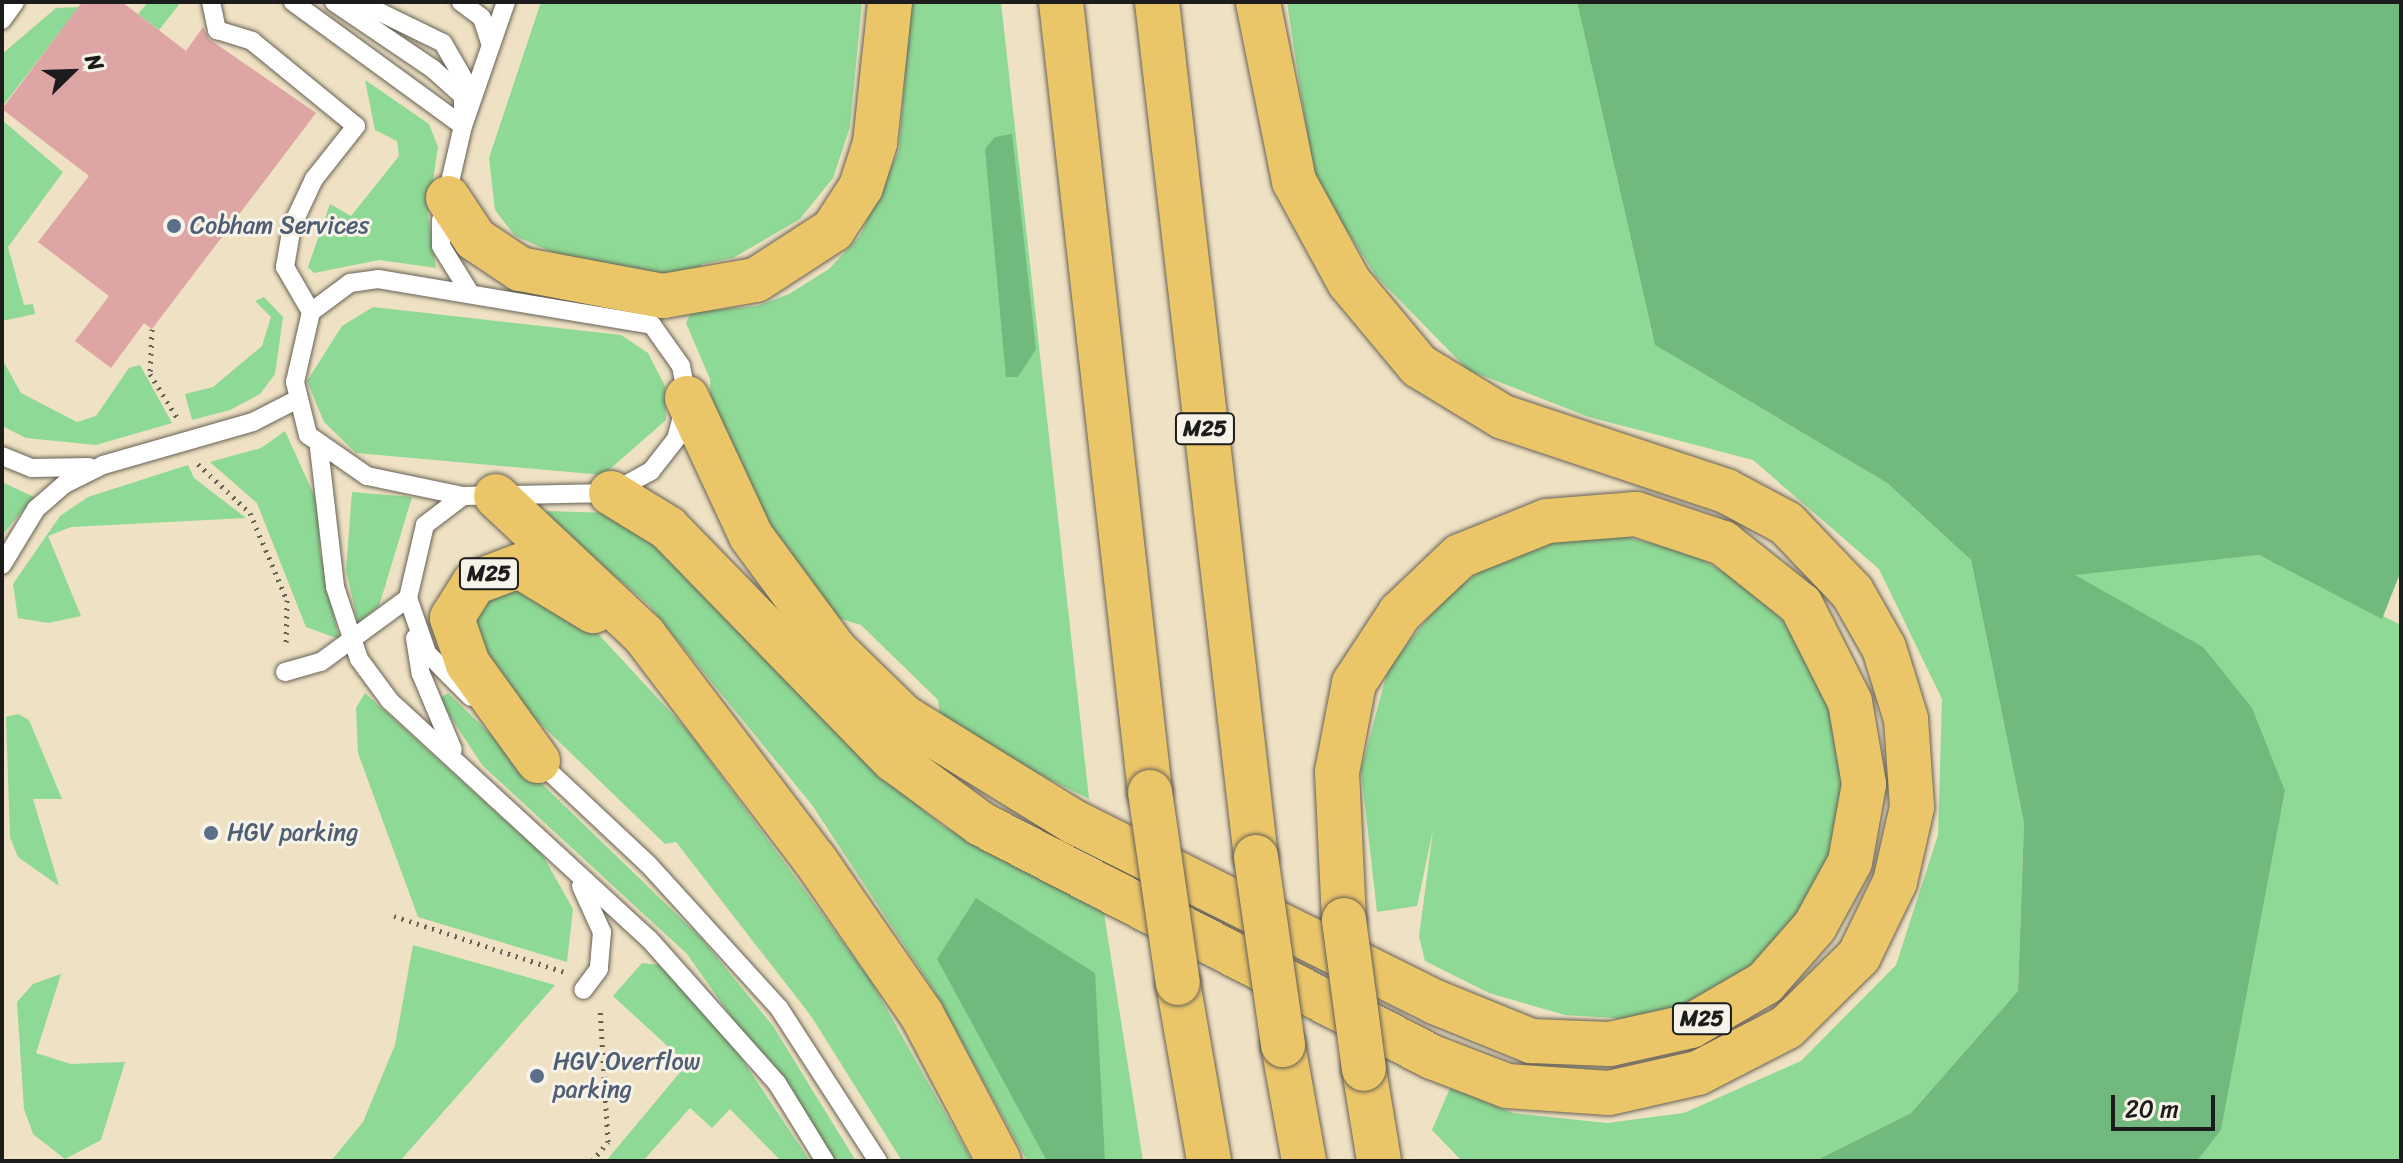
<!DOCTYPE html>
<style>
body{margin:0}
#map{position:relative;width:2403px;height:1163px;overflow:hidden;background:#efe1c3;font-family:Sriracha,sans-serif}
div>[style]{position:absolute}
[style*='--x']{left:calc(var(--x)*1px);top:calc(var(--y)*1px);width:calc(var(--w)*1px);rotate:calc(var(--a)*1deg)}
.green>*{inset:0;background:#8ed995}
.forest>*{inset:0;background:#72b97e}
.building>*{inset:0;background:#dda5a3}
.path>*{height:5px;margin-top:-2.5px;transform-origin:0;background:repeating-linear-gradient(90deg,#666156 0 2px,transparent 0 8px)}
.roads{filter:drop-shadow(0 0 2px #666156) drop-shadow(0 0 2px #666156)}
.service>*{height:18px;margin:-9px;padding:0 9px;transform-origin:9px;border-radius:9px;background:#fff}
.motorway>*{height:44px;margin:-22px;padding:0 22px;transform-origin:22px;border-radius:22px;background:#ebc669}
.bridges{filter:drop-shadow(0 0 2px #666156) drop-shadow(0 0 2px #666156)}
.motorway-bridge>*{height:44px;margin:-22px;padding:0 22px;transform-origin:22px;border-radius:22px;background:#ebc669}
.dots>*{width:22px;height:22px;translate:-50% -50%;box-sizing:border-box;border:4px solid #f7f3e8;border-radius:50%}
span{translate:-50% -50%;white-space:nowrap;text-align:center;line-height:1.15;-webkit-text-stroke:6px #f7f3e8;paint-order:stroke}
.shield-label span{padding:2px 6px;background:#f7f3e8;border:2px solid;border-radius:6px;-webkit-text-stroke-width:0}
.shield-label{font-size:22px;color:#1c1c1c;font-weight:700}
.service-label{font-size:24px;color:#4e5e75}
.left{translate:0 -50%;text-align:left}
.frame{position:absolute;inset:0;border:4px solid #1c1c1c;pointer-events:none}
.north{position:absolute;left:32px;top:32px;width:80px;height:80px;-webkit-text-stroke:6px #f7f3e8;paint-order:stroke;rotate:67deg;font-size:22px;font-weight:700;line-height:32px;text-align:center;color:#1c1c1c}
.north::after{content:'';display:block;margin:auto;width:28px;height:36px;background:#1c1c1c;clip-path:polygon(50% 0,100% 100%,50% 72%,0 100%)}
.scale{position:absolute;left:2111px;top:1095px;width:104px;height:36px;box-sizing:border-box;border:4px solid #1c1c1c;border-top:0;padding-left:10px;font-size:24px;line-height:28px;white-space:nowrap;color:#1c1c1c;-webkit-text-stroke:6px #f7f3e8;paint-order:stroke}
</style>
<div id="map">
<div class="green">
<div style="clip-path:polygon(148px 2px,181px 2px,159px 30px,138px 14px)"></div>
<div style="clip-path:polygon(541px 2px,862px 2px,850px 127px,833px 178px,800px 219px,733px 258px,702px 264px,700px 280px,559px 255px,515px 236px,495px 210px,489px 158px)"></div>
<div style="clip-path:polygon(911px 2px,1001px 2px,1089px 799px,941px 725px,938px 700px,861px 625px,831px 616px,786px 556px,711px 417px,710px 379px,686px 323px,691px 312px,757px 306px,789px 294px,829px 269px,860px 236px,899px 150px)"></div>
<div style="clip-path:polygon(1287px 2px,1577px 2px,1655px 345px,1887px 483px,1971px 560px,2024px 823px,2018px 991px,1911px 1113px,1815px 1161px,1462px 1161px,1432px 1130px,1450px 1088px,1513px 1113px,1607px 1123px,1684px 1113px,1801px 1061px,1896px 965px,1938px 835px,1942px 699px,1879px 569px,1753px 460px,1589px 417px,1468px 370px,1376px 276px,1314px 179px)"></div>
<div style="clip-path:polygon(79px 7px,2px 107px,2px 54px,56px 8px)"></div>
<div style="clip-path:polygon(365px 80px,429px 124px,438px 147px,428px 214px,436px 268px,379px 260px,314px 273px,308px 267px,330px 204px,351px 216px,399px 156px,397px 141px,375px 130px)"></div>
<div style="clip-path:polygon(2px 120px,63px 172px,8px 247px,24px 305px,33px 304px,35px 314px,2px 321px)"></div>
<div style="clip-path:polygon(264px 297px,283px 317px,275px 374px,260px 394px,230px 410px,192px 420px,185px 394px,213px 387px,262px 346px,271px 317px,255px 301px)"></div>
<div style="clip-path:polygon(373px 307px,621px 335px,648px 353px,665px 386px,666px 420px,603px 475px,356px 453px,324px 422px,307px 381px,342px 326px)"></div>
<div style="clip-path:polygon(2px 359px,21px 393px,77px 422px,96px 416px,129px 368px,140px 365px,172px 423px,96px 445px,26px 438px,2px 426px)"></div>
<div style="clip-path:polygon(285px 431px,319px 506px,320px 552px,339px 639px,306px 627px,257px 503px,210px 462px,261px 448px)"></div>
<div style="clip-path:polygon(188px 465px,194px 478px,246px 518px,71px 527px,48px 536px,81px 616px,48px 623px,18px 618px,13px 584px,60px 516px,88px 497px)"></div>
<div style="clip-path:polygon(2px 482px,34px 497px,2px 535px)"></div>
<div style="clip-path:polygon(352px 492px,412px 497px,379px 606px,358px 623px,346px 570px)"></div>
<div style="clip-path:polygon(547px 511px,607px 513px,645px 526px,856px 752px,941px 825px,1104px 913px,1143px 1161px,1027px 1161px,933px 989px,812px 805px,648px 604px,543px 516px)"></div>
<div style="clip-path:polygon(1626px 537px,1690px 553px,1747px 585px,1798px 636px,1830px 701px,1843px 771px,1835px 843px,1806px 908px,1759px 963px,1698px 1001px,1629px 1019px,1565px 1015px,1489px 993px,1425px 961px,1419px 937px,1433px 830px,1417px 906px,1377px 912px,1361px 770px,1388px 669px,1445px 596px,1497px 560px,1560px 539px)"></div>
<div style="clip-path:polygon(2259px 555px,2401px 625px,2401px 1161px,2197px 1161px,2221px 1129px,2285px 791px,2073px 574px)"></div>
<div style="clip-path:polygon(509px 589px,531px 589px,590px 625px,688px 731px,871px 981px,972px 1161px,902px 1161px,811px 1016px,676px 842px,665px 844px,519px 703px,471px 626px,479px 606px)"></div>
<div style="clip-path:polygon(365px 693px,542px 854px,573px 909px,567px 962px,418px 917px,358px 753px,356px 708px)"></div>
<div style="clip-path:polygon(448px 693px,700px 937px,773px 1026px,856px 1161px,833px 1161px,687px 954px,482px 765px,439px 699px)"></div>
<div style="clip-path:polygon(18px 714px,29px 720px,62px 799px,33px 799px,59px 886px,18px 857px,10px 837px,6px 717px)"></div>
<div style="clip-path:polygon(413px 945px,555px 985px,400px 1161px,331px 1161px,363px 1122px,395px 1045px)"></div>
<div style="clip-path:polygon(642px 963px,659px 965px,721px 1028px,810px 1161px,781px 1161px,730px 1109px,712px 1128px,690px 1108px,643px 1161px,606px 1161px,687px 1064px,613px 996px)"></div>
<div style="clip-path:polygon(61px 974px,36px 1053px,71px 1064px,125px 1062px,101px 1140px,65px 1159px,33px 1134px,24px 1109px,17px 1002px,33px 984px)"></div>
</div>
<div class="forest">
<div style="clip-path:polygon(1577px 2px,2401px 2px,2401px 571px,2382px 619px,2259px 555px,2075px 575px,2203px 647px,2252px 708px,2285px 791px,2221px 1130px,2197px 1161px,1815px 1161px,1911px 1113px,2018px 991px,2024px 823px,1971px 560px,1887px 483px,1655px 345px)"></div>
<div style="clip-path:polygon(1012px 134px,1036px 349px,1018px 377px,1006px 377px,985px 149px,995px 137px)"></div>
<div style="clip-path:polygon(976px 898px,1095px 973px,1105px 1161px,1047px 1161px,937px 959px)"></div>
</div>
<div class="building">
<div style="clip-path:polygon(82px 2px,122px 2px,186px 51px,203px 27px,209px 39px,316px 113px,152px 329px,144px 323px,111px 368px,75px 341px,109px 296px,38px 242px,89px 176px,2px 109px)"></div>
</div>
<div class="path">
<div style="--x:152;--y:329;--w:45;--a:92.5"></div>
<div style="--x:150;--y:374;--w:53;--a:58.1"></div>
<div style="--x:198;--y:464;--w:71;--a:43.3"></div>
<div style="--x:250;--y:513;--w:95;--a:67"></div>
<div style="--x:287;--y:600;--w:47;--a:91.2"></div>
<div style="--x:394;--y:916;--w:179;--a:18.2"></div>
<div style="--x:592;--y:1161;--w:25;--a:-50"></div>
<div style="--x:608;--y:1142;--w:135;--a:-93.4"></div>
</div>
<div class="roads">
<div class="service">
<div style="--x:211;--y:2;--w:29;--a:78"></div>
<div style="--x:217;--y:30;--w:37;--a:17"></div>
<div style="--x:252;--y:41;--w:134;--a:39.3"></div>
<div style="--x:356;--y:126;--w:68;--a:128.4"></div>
<div style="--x:314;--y:179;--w:52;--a:115.1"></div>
<div style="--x:292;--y:226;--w:42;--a:99.7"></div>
<div style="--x:285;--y:267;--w:52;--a:60"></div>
<div style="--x:293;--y:2;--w:210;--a:36.1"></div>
<div style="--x:334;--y:2;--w:120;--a:34.1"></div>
<div style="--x:433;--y:69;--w:40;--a:42"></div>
<div style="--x:463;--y:96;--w:19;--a:90"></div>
<div style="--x:359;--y:2;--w:93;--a:26"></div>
<div style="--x:443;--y:43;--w:60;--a:60"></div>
<div style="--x:461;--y:2;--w:26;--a:37"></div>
<div style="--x:482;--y:18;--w:29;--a:72"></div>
<div style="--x:2;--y:20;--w:22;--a:-54"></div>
<div style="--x:378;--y:279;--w:278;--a:9.5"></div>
<div style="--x:652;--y:325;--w:50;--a:54.7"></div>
<div style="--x:681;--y:366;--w:33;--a:79"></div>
<div style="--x:687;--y:398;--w:42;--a:105"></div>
<div style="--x:676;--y:439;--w:41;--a:128"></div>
<div style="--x:651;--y:471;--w:46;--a:151.2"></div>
<div style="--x:611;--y:493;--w:148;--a:178.8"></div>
<div style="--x:463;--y:496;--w:98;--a:-168.2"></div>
<div style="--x:367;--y:476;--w:72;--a:-145.2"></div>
<div style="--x:308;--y:435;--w:55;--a:-103.8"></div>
<div style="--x:295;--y:382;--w:72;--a:-77.1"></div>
<div style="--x:311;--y:312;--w:49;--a:-36.6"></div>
<div style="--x:350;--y:283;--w:28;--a:-8"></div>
<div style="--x:470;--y:293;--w:55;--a:-121.7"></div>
<div style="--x:441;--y:246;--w:25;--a:-90"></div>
<div style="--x:441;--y:221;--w:98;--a:-77"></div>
<div style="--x:463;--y:126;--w:131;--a:-70.9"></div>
<div style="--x:319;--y:448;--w:140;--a:83.4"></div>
<div style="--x:335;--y:587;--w:76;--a:71.6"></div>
<div style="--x:359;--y:659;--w:52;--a:53.6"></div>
<div style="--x:390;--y:701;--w:352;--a:42.6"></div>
<div style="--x:649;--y:939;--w:193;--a:48.4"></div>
<div style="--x:777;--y:1083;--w:92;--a:58.4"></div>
<div style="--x:2;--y:456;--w:32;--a:22"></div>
<div style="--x:32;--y:468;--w:57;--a:-1"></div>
<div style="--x:463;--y:496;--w:48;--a:142.7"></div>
<div style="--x:425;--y:525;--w:75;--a:103.1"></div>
<div style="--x:408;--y:598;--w:58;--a:70.9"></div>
<div style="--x:427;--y:653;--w:62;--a:45"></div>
<div style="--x:2;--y:565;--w:66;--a:-58.7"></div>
<div style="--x:36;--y:509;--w:38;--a:-41"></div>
<div style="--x:65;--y:484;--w:42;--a:-26.6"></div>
<div style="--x:103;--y:465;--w:156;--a:-16"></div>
<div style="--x:253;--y:422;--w:46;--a:-27.1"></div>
<div style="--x:415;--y:638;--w:36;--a:81"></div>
<div style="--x:421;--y:674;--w:82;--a:67.2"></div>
<div style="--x:285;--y:672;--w:37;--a:-16"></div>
<div style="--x:321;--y:662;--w:108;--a:-36.3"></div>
<div style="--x:536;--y:759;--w:154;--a:43.2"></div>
<div style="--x:648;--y:864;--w:195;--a:47.7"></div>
<div style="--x:779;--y:1008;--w:182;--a:57.1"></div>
<div style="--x:581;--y:886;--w:51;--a:65.5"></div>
<div style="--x:602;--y:932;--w:37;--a:95"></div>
<div style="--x:599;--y:969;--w:26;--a:127"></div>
</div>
<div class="motorway">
<div style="--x:1061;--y:2;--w:795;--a:83.57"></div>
<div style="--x:1157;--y:2;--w:861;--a:83.4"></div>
<div style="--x:448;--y:198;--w:49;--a:56.6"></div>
<div style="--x:475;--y:239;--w:54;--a:33.7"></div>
<div style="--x:520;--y:269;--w:146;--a:10.7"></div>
<div style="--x:663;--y:296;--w:94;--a:-9.8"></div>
<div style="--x:756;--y:280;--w:92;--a:-33"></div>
<div style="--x:833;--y:230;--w:51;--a:-56.9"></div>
<div style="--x:861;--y:187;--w:46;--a:-72.3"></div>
<div style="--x:875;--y:143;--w:142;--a:-83.9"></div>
<div style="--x:687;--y:398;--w:152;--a:65.1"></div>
<div style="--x:751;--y:536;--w:142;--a:53.6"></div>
<div style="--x:835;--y:650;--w:96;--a:44.2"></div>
<div style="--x:904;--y:717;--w:200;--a:31.7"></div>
<div style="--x:1074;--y:822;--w:403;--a:26.5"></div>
<div style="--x:1435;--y:1002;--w:104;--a:22.1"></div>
<div style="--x:1531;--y:1041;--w:79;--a:2.2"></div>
<div style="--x:1610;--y:1044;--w:83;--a:-12.5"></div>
<div style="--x:1691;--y:1026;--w:86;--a:-30.2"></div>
<div style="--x:1765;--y:983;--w:76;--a:-48.7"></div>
<div style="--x:1815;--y:926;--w:73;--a:-61.3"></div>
<div style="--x:1850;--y:862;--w:79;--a:-79.8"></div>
<div style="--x:1864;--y:784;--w:83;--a:-99.7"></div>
<div style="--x:1850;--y:702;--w:109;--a:-116.8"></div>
<div style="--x:1801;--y:605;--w:100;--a:-141.5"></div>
<div style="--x:1723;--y:543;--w:92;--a:-161.6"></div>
<div style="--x:1636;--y:514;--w:89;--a:175.5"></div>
<div style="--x:1547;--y:521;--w:94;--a:158.1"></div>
<div style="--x:1460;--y:556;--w:83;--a:136.5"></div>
<div style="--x:1400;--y:613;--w:84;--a:123.3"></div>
<div style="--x:1354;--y:683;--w:91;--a:100.8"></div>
<div style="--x:1337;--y:772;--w:148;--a:87.3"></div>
<div style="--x:611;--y:493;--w:67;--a:31.6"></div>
<div style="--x:668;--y:528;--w:324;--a:45.8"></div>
<div style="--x:894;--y:760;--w:108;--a:36.3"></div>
<div style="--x:981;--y:824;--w:508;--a:27.32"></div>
<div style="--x:1432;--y:1057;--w:80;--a:21.1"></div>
<div style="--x:1507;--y:1086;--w:102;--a:3.9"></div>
<div style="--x:1609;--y:1093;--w:91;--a:-12.7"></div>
<div style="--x:1698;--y:1073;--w:100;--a:-27.3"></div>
<div style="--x:1787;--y:1027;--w:101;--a:-44.6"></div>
<div style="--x:1859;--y:956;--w:82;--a:-64.1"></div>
<div style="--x:1895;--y:882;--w:77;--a:-77.2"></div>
<div style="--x:1912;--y:807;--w:88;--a:-93.9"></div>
<div style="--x:1906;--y:719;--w:74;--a:-107.2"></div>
<div style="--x:1884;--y:648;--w:64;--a:-119.7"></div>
<div style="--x:1852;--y:592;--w:95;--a:-133.7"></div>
<div style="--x:1786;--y:523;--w:68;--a:-151.9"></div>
<div style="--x:1726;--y:491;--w:235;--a:-161.6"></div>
<div style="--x:1503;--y:417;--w:98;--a:-148.7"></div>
<div style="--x:1419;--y:366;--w:109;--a:-129.8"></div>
<div style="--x:1349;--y:282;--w:115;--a:-118.6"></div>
<div style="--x:1294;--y:181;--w:183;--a:-101.4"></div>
<div style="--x:496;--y:496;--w:203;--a:43.2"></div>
<div style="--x:644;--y:635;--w:283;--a:52.8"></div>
<div style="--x:815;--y:860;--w:188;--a:55.4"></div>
<div style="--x:922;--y:1015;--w:165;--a:62.2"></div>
<div style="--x:538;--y:761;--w:120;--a:-125.8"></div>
<div style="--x:468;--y:664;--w:49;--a:-109.2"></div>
<div style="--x:452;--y:618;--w:41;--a:-57.8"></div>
<div style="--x:474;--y:583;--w:48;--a:-20.7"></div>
<div style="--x:519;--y:566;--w:87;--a:31.3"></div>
<div style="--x:1178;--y:983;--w:181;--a:80.1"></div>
<div style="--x:1283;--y:1045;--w:118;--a:79.7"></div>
<div style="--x:1364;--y:1069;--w:93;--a:80.7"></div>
</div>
</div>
<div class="bridges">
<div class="motorway-bridge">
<div style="--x:1150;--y:792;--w:193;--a:81.7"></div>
<div style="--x:1256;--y:857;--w:190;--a:81.8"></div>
<div style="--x:1344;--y:920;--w:150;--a:82.4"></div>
</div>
</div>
<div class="dots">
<div style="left:174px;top:226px;background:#5c6f8a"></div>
<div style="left:211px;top:833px;background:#5c6f8a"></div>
<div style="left:537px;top:1076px;background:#5c6f8a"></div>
</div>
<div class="shield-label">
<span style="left:1205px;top:429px">M25</span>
<span style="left:489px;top:574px">M25</span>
<span style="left:1702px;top:1019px">M25</span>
</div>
<div class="service-label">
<span class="left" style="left:190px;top:226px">Cobham Services</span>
<span class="left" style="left:227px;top:833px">HGV parking</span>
<span class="left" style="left:553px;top:1076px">HGV Overflow<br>parking</span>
</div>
<div class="frame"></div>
<div class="north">N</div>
<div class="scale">20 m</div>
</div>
